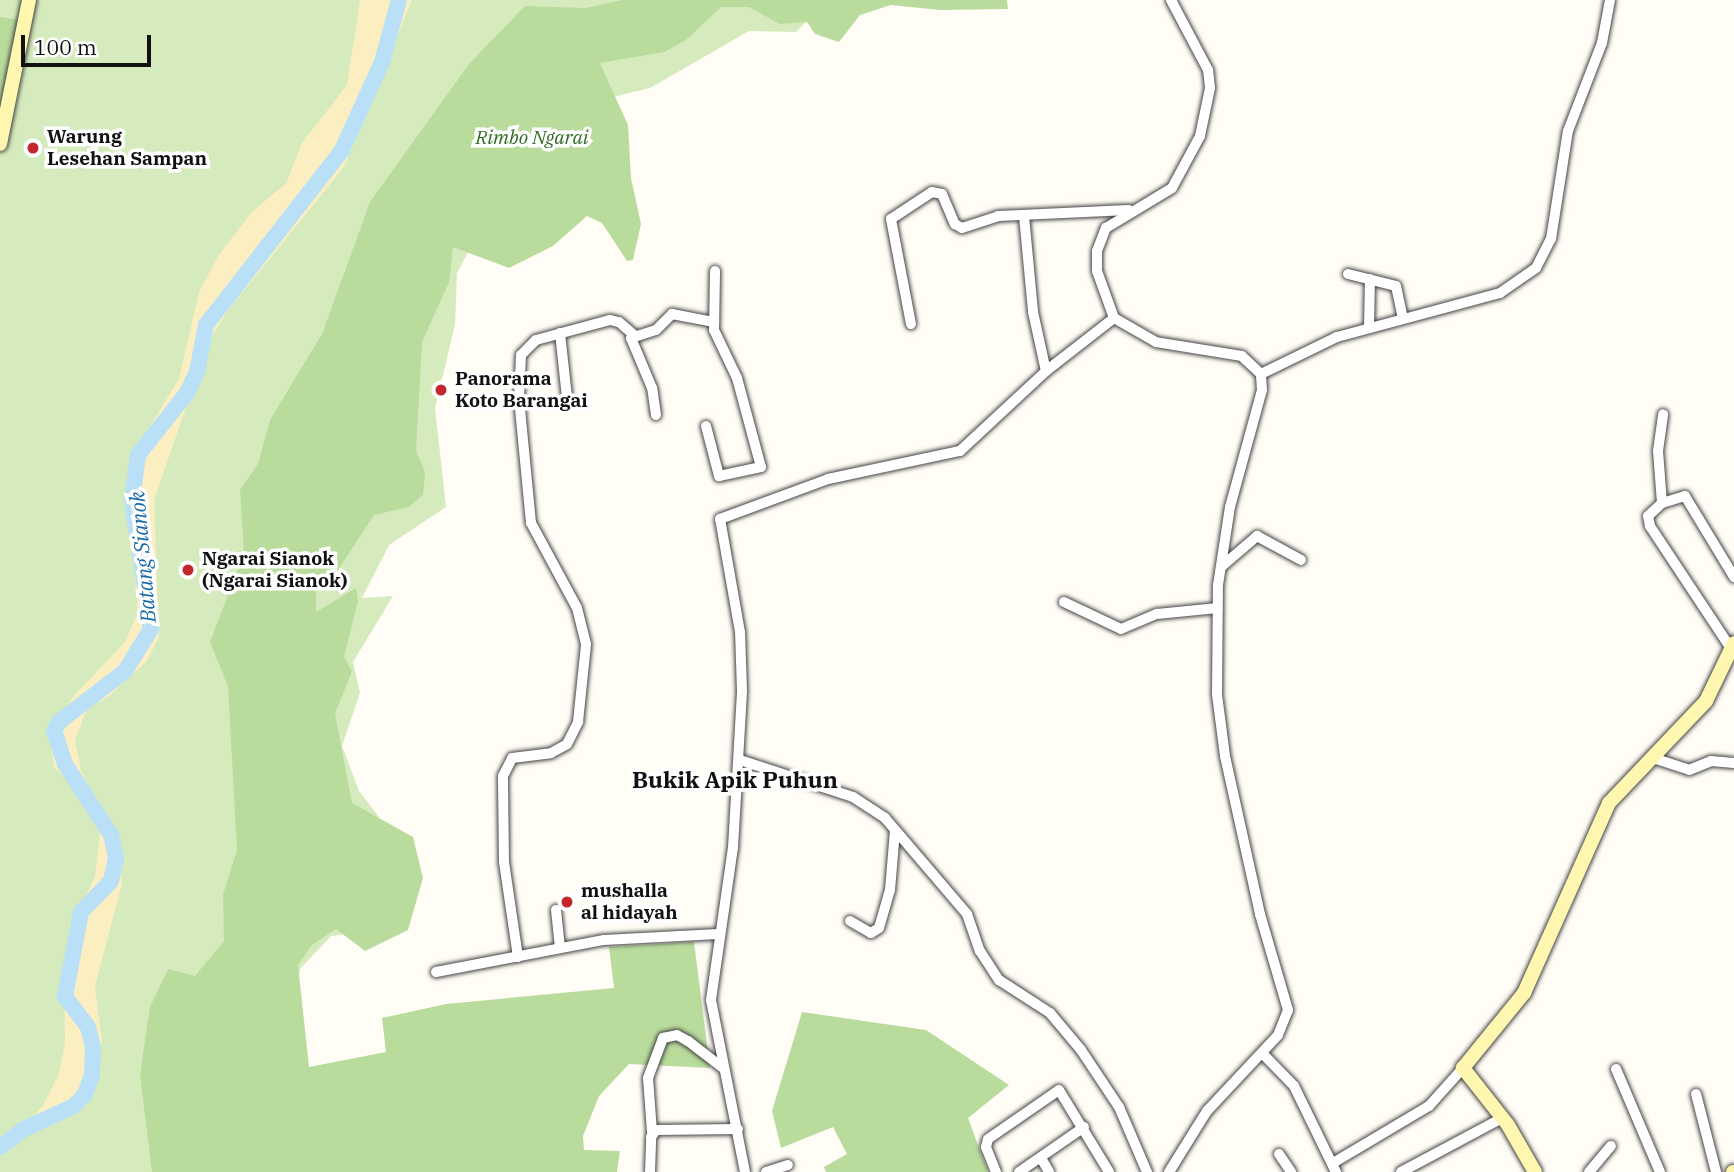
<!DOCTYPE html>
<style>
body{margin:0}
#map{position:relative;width:1734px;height:1172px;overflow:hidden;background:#fffdf5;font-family:"IBM Plex Serif",serif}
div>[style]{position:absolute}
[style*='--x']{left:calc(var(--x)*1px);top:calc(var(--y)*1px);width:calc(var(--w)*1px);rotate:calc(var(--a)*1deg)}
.green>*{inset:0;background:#d5ebbd}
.forest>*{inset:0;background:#b9dc9c}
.sand>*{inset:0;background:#fbeec1}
.river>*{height:16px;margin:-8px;padding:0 8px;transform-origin:8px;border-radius:8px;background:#b9e0f7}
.roads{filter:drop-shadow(0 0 2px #444) drop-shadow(0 0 2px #444)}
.street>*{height:10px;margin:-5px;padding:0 5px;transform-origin:5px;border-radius:5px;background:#fff}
.secondary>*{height:14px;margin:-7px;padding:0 7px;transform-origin:7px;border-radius:7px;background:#fff6b0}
.dots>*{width:19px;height:19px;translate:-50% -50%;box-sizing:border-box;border:4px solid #fff;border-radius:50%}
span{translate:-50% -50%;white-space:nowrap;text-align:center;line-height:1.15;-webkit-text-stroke:7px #fff;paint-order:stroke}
.poi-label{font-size:19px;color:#111;font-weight:700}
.left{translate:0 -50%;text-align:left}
.park-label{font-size:19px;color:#2f6b1f;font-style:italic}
.water-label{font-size:21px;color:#1768a6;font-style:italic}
.quarter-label{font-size:23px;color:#111;font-weight:700}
.scale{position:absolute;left:21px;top:35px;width:130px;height:32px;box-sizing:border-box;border:4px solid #111;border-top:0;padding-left:9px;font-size:21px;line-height:24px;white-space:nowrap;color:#111;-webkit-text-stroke:5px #fff;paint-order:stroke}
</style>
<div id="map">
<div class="green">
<div style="clip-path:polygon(0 0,827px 0,796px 32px,749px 31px,650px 88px,613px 97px,521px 154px,457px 273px,455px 325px,435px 408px,446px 507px,389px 545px,362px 598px,393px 596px,353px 662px,360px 693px,342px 746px,359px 791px,379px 817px,387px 929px,331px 936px,300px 969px,265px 1172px,0 1172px)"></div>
</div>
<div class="forest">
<div style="clip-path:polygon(622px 0,1007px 0,1008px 9px,940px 10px,891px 5px,860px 15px,839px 42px,815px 34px,807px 22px,780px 24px,749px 7px,721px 7px,686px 40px,664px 52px,600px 63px,628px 125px,631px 178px,641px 224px,633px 260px,627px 261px,602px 223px,587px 216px,553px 246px,509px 268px,453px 247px,449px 282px,422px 342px,416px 451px,425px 472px,423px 495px,409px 507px,374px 515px,338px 570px,316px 580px,316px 612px,356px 588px,358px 601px,344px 657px,352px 671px,335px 714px,352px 803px,413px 837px,423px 878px,408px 930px,365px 951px,336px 929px,312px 945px,298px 965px,309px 1067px,386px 1052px,382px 1018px,446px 1004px,614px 988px,609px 947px,694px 942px,710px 1068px,629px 1064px,599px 1096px,583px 1136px,584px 1150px,620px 1151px,617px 1172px,152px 1172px,140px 1075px,150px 1007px,168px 969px,195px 976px,224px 941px,223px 895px,237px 850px,228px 686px,210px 642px,244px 553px,240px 490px,258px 464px,270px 420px,322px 334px,370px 202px,469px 64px,525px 6px,586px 8px)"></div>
<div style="clip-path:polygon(0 17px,21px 20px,0 116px)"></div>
<div style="clip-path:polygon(802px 1012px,926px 1030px,1009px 1085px,968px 1118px,988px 1172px,826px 1172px,824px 1167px,847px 1154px,833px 1127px,781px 1148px,772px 1111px)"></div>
</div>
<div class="sand">
<div style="clip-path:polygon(360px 0,412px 0,344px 167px,229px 309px,209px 341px,154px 500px,159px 638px,146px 662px,107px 698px,88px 707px,75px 740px,81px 771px,119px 844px,122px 884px,95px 986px,102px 1043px,86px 1106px,45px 1124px,2px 1153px,43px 1105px,59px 1074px,65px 1043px,64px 966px,74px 920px,95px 877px,100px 831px,76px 786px,54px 768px,50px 733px,73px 697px,124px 643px,138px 613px,130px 505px,130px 475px,138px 446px,179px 379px,199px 292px,218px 256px,251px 213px,286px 183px,302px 143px,347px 85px)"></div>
</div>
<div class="river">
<div style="--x:0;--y:1147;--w:30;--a:-37"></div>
<div style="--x:24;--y:1129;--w:55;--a:-24.7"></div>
<div style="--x:74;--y:1106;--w:16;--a:-47"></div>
<div style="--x:85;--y:1094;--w:20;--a:-70"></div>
<div style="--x:92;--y:1075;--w:28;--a:-88"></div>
<div style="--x:93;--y:1047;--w:21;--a:-104"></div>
<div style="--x:88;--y:1027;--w:39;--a:-127"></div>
<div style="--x:65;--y:996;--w:86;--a:-79.2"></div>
<div style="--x:81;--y:912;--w:43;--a:-45.9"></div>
<div style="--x:111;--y:881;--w:24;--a:-78"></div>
<div style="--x:116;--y:858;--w:24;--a:-102"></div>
<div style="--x:111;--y:835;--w:85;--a:-122.9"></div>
<div style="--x:65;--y:764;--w:35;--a:-108"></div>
<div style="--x:54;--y:731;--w:10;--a:-61"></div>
<div style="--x:59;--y:722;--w:83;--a:-37.7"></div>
<div style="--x:125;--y:671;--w:49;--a:-58.2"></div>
<div style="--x:151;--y:629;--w:130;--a:-98.4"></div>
<div style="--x:132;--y:500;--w:45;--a:-82.4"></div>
<div style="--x:138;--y:455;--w:79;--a:-51.7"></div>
<div style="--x:187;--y:393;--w:23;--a:-65"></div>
<div style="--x:197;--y:372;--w:48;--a:-79.2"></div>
<div style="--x:206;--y:325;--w:222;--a:-52.1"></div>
<div style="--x:342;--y:150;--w:97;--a:-65.6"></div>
<div style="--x:382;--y:62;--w:64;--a:-74.7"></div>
</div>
<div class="roads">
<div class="street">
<div style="--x:1024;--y:216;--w:96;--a:84.6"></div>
<div style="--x:1033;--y:312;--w:60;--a:77.6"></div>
<div style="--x:1348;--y:274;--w:49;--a:14"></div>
<div style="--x:1396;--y:286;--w:33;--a:78"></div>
<div style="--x:911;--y:324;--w:107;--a:-100.8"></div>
<div style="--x:891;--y:219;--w:49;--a:-33.4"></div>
<div style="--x:932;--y:192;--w:10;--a:11"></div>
<div style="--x:942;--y:194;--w:33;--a:67"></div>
<div style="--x:955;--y:224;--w:8;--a:30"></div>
<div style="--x:962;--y:228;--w:38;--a:-18"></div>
<div style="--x:998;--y:216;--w:131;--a:-2.6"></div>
<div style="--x:1369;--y:327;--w:48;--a:-88.8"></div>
<div style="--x:560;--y:333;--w:64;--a:83.8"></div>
<div style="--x:1261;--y:374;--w:85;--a:-26"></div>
<div style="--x:1337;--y:337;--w:169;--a:-15.1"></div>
<div style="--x:1500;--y:293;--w:44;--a:-34.8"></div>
<div style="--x:1536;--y:268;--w:33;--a:-63"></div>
<div style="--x:1551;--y:239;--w:109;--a:-81.1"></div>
<div style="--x:1568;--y:131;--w:94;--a:-68.9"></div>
<div style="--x:1602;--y:43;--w:44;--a:-79.5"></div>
<div style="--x:656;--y:415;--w:27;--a:-98"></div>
<div style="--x:652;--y:388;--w:54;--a:-112.8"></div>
<div style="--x:631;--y:338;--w:26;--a:-18"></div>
<div style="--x:656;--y:330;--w:23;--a:-45"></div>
<div style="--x:672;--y:314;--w:43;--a:10.8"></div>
<div style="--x:706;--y:426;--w:52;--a:75.4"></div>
<div style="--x:719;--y:476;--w:43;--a:-12.1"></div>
<div style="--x:761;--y:467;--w:92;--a:-105.1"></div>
<div style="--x:737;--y:378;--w:53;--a:-115.6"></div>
<div style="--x:714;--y:330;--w:59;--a:-89"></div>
<div style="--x:1662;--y:503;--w:52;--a:-94.4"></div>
<div style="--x:1658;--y:451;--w:37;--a:-82"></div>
<div style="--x:1221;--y:567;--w:48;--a:-40.7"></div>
<div style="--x:1257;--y:536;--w:50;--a:28.6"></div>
<div style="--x:1064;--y:602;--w:63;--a:25.3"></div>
<div style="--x:1121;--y:629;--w:39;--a:-23"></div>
<div style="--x:1157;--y:614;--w:61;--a:-5.6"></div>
<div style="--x:1732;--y:650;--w:149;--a:-123.5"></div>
<div style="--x:1650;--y:526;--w:10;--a:-101"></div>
<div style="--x:1648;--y:516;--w:19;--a:-43"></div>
<div style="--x:1662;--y:503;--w:24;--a:-17"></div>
<div style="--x:1685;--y:496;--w:95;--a:58.8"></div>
<div style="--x:1653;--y:758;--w:38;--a:18"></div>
<div style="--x:1689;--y:770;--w:24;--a:-22"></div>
<div style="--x:1711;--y:761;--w:23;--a:5"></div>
<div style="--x:740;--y:760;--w:119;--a:18.1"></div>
<div style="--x:853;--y:797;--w:38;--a:33"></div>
<div style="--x:885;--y:818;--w:126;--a:49.5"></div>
<div style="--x:967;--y:914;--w:39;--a:71"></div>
<div style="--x:980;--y:951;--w:35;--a:57"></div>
<div style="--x:999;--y:980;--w:61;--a:32.9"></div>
<div style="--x:1050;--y:1013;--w:48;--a:50"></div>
<div style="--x:1081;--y:1050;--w:69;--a:56.3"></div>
<div style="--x:1119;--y:1107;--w:71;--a:66.7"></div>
<div style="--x:556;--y:910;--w:38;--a:84"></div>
<div style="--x:850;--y:921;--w:24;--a:30"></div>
<div style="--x:871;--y:933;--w:9;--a:-32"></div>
<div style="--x:879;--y:928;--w:40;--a:-74"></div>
<div style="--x:890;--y:890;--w:60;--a:-85.2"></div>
<div style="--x:518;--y:957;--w:96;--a:-98.4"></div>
<div style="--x:504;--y:862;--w:86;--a:-90.7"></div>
<div style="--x:503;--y:776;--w:20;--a:-63"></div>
<div style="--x:512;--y:758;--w:39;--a:-7"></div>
<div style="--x:551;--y:753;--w:18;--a:-29"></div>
<div style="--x:567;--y:744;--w:25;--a:-63"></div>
<div style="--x:578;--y:722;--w:78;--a:-84.1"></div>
<div style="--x:586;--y:644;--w:37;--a:-104"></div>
<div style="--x:577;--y:608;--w:97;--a:-118.4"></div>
<div style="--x:531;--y:523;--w:126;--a:-95.5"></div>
<div style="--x:519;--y:398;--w:43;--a:-87.3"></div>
<div style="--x:521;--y:355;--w:21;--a:-45"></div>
<div style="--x:536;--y:340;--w:77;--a:-15.1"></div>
<div style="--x:610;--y:320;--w:9;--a:13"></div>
<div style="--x:619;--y:322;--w:20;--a:41"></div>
<div style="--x:436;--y:972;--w:171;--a:-10.8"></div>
<div style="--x:604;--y:940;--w:114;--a:-3"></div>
<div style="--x:1263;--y:1054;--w:45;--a:45.9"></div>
<div style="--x:1294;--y:1086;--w:96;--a:64"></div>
<div style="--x:1616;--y:1069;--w:112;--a:66.9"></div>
<div style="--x:1696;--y:1094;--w:81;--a:75.6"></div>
<div style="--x:652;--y:1132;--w:54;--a:-94.2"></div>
<div style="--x:648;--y:1078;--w:43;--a:-69.4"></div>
<div style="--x:663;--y:1038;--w:14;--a:-12"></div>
<div style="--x:677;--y:1035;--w:13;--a:29"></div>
<div style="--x:688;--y:1041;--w:44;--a:37.6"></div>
<div style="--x:1279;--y:1154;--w:22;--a:56"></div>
<div style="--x:1041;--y:1158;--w:16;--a:60"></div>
<div style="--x:1333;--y:1163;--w:112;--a:-30.7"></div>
<div style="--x:1429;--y:1106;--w:51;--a:-48.2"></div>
<div style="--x:650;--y:1172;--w:35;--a:-88"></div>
<div style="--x:651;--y:1137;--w:9;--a:-54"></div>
<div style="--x:656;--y:1130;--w:82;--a:-0.7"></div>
<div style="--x:745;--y:1172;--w:175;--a:-101.2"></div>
<div style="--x:711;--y:1000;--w:154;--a:-81.8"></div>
<div style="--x:733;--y:848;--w:157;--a:-86.7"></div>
<div style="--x:742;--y:691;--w:59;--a:-91.9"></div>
<div style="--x:740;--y:632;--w:115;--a:-100"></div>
<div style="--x:720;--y:519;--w:115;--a:-20.3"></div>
<div style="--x:828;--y:479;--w:135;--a:-12"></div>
<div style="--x:960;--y:451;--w:117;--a:-42.9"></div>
<div style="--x:1046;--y:371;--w:86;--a:-37.9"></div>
<div style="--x:766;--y:1172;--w:23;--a:-18"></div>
<div style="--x:996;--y:1172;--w:27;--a:-112"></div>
<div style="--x:986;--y:1147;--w:8;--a:-76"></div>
<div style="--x:988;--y:1139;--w:86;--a:-34.6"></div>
<div style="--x:1059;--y:1090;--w:96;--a:58.6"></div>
<div style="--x:1019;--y:1172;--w:79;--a:-34.7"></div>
<div style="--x:1169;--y:1172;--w:72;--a:-58.1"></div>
<div style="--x:1207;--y:1111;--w:104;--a:-46.9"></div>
<div style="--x:1278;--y:1035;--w:27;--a:-68"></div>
<div style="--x:1288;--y:1010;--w:100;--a:-106.3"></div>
<div style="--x:1260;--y:914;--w:162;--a:-102.5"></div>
<div style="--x:1225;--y:756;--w:63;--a:-97.4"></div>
<div style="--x:1217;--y:694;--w:109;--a:-89.5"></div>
<div style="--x:1218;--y:585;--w:79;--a:-81.3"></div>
<div style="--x:1230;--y:507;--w:121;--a:-74.7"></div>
<div style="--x:1262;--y:390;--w:16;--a:-94"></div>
<div style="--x:1261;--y:374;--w:26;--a:-137"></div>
<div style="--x:1242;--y:356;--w:87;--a:-170.8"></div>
<div style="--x:1156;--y:342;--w:48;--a:-150.3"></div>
<div style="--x:1114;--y:318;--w:50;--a:-109.9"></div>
<div style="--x:1097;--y:271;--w:20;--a:-90"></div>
<div style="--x:1097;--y:251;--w:25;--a:-69"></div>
<div style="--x:1106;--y:228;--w:77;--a:-31.2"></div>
<div style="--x:1172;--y:188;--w:59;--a:-61.7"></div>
<div style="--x:1200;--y:136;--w:49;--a:-78.2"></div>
<div style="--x:1210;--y:88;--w:18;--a:-96"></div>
<div style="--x:1208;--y:70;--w:79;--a:-117.9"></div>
<div style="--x:1401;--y:1172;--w:115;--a:-28.1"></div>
<div style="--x:1589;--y:1172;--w:34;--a:-50"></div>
</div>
<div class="secondary">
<div style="--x:0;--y:144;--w:147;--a:-78.6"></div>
<div style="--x:1535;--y:1172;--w:54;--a:-119.9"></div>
<div style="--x:1508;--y:1125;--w:73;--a:-128.3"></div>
<div style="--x:1463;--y:1068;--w:97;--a:-50.9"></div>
<div style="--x:1524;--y:993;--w:208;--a:-65.9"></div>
<div style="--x:1609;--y:803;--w:141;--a:-46.4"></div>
<div style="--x:1706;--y:701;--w:64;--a:-64.2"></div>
<div style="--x:1733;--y:1172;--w:1;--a:0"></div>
</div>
</div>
<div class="dots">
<div style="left:33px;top:148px;background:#c4262e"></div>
<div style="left:441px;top:390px;background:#c4262e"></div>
<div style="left:188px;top:570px;background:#c4262e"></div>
<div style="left:567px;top:902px;background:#c4262e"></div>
</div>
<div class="poi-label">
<span class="left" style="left:47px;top:148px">Warung<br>Lesehan Sampan</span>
<span class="left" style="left:455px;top:390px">Panorama<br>Koto Barangai</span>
<span class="left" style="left:202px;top:570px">Ngarai Sianok<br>(Ngarai Sianok)</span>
<span class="left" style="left:581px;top:902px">mushalla<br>al hidayah</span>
</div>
<div class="park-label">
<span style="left:532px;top:138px">Rimbo Ngarai</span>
</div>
<div class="water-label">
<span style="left:142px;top:557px;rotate:-95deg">Batang Sianok</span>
</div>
<div class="quarter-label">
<span style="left:735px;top:779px">Bukik Apik Puhun</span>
</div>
<div class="scale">100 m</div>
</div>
